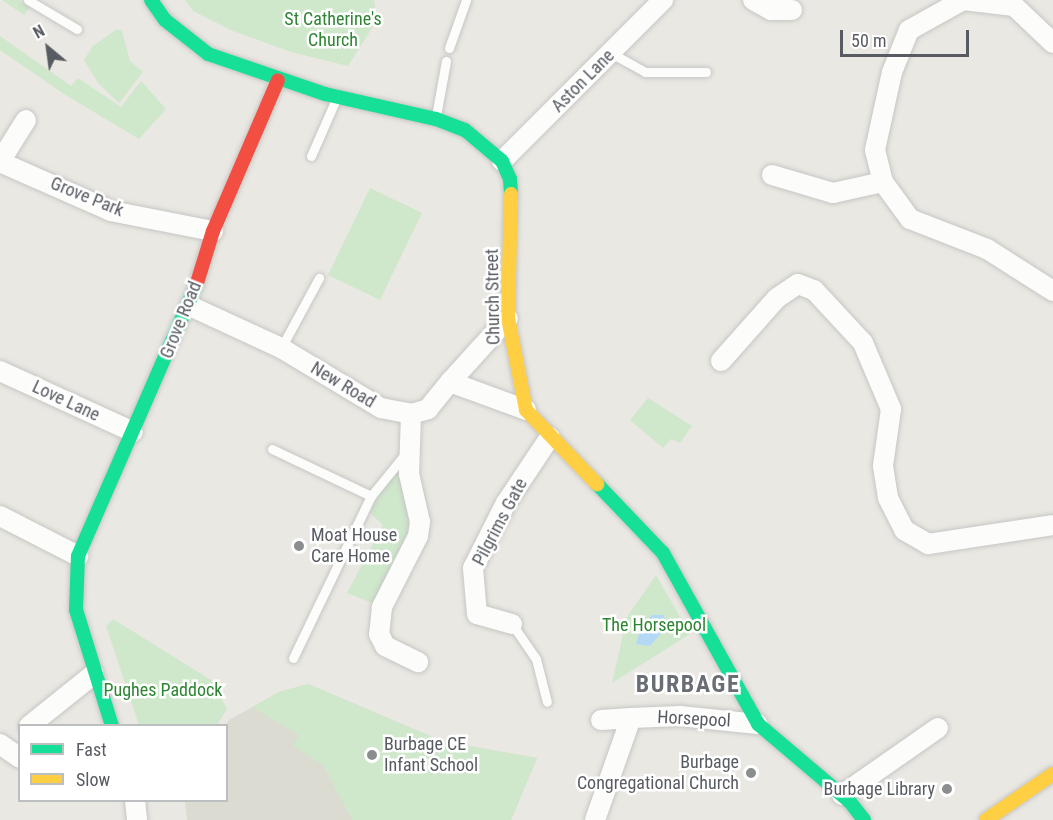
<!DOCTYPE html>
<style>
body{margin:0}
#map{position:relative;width:1053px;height:820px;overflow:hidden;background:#eae8e2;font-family:"Roboto Condensed",sans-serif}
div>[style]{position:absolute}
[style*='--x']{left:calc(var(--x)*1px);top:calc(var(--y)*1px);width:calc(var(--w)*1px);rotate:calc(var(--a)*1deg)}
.education>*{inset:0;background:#dcdbd2}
.green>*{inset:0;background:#cfe7cb}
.water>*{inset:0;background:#b4d9f6}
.roads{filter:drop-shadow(0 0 2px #c6c6c5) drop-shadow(0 0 2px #c6c6c5)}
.lane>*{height:9px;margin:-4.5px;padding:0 4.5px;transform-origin:4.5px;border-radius:4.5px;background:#fcfcfb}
.street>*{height:20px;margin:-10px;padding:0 10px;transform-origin:10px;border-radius:10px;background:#fcfcfb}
.fast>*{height:14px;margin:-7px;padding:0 7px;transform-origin:7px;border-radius:7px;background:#16e098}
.slow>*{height:14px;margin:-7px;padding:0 7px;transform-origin:7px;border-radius:7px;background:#ffcf43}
.jam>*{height:14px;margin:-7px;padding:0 7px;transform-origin:7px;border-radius:7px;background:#f24e42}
.dots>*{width:16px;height:16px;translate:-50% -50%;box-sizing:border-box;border:3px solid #fff;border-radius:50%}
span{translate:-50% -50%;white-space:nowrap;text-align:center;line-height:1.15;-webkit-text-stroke:5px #fff;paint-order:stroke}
.park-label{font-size:18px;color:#2d8432}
.street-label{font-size:18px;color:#585c62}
.poi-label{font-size:18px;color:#585c62}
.left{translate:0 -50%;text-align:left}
.right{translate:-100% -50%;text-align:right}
.district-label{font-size:24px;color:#696e74;font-weight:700;letter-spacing:1.5px}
.legend{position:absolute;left:18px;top:724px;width:210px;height:78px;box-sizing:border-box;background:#fff;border:2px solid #bcbec0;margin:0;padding:8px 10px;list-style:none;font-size:18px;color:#585c62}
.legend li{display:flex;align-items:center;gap:12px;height:30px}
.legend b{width:30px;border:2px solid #bcbec0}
.north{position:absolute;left:18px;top:18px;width:60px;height:60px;-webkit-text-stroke:4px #fff;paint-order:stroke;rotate:331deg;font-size:16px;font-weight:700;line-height:24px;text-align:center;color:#585c62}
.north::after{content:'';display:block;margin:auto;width:21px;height:27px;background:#585c62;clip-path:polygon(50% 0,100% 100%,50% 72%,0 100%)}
.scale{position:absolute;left:840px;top:30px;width:129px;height:27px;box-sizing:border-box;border:3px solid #585c62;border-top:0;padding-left:8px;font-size:18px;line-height:21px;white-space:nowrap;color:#585c62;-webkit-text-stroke:4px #fff;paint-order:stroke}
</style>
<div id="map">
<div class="education">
<div style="clip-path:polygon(308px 684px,442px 741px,537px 758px,511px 820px,187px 820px,185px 801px,226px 800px,226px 725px,229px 720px,279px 692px)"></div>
</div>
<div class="green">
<div style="clip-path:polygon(2px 0,19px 0,30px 7px,24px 15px)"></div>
<div style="clip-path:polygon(185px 0,374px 0,377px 20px,348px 66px,291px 52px,233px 31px,193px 11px)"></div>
<div style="clip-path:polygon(117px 29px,122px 31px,130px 61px,143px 72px,119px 103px,98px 83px,84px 60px,93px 46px)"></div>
<div style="clip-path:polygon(0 36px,71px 86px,78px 78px,121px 107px,141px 81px,166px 109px,139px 139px,64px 94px,0 50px)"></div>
<div style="clip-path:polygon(370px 188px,422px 213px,380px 300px,328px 275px)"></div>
<div style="clip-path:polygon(648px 398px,692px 426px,680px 443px,671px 439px,663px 448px,630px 420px)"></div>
<div style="clip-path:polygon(402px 457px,420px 522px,382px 607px,347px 593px,383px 525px,365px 508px)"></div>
<div style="clip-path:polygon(656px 575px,690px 634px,612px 683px,627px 617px)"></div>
<div style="clip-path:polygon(113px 619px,211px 680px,227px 709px,217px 725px,139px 725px,106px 626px)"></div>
<div style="clip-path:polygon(308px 684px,442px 741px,537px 758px,511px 820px,352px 820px,323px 765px,293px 746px,299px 735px,252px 707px,279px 692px)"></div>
</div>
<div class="water">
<div style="clip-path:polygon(652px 615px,663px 615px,668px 625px,650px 646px,636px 644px,641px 627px)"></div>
</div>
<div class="roads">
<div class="lane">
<div style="--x:28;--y:0;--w:57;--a:30.6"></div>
<div style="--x:449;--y:48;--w:51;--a:-70.5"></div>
<div style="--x:611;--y:53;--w:39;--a:29"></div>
<div style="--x:645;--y:72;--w:61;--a:0"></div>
<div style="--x:436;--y:116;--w:56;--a:-79.7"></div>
<div style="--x:311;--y:156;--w:62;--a:-66.3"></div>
<div style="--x:281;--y:348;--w:80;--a:-61.5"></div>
<div style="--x:272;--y:449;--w:110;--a:25.4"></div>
<div style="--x:512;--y:624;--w:42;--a:55.6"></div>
<div style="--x:536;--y:659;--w:44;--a:75.7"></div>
<div style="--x:293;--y:658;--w:180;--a:-64.3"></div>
<div style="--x:371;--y:496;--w:55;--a:-50.9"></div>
</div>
<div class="street">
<div style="--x:753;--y:0;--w:21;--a:29"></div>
<div style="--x:771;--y:10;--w:21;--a:0"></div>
<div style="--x:1053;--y:43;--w:54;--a:-136.5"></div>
<div style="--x:1014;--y:6;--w:51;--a:-173.3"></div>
<div style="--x:963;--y:0;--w:62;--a:150.9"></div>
<div style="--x:909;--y:30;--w:45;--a:112"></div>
<div style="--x:892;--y:72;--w:80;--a:102.3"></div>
<div style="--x:875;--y:150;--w:33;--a:76"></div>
<div style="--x:883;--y:182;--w:46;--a:53.9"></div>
<div style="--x:910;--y:219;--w:83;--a:21.3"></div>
<div style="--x:987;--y:249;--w:78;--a:32.5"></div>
<div style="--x:1;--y:160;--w:47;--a:-58"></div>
<div style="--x:502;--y:161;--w:228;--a:-45"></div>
<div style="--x:0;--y:162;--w:121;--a:23.8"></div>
<div style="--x:111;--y:211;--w:104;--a:11.1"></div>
<div style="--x:772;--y:175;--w:64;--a:16.4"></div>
<div style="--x:833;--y:193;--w:51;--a:-12.4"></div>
<div style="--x:190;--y:306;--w:100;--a:24.8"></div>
<div style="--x:281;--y:348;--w:117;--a:31"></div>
<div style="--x:381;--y:408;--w:31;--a:11"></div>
<div style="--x:411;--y:414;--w:18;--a:-16"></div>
<div style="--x:428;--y:409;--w:35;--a:-51"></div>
<div style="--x:450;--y:382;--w:81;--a:20.2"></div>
<div style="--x:721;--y:361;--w:84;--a:-48.4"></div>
<div style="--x:777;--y:298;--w:25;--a:-34"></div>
<div style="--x:798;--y:284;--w:17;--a:21"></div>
<div style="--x:814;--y:290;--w:72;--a:47.2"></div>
<div style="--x:863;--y:343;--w:72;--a:67"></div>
<div style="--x:891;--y:409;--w:58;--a:98"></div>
<div style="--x:883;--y:466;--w:32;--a:81"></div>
<div style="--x:888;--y:498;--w:36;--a:63"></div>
<div style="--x:904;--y:530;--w:28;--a:30"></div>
<div style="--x:928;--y:544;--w:126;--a:-8.6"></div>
<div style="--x:0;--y:371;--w:146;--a:24.6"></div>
<div style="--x:450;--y:382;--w:86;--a:-47.8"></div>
<div style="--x:411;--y:414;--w:60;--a:91.9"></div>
<div style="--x:409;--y:474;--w:49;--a:77.1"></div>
<div style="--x:420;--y:522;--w:14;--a:98"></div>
<div style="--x:418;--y:536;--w:80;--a:116.9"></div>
<div style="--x:382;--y:607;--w:27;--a:96"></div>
<div style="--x:379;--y:634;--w:13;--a:63"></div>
<div style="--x:385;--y:646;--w:37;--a:26"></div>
<div style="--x:0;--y:516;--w:88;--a:27.1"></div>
<div style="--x:512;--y:624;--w:36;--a:-164"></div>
<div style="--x:477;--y:614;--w:46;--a:-95"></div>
<div style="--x:473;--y:568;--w:73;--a:-63.1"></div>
<div style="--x:506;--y:503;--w:79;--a:-56.3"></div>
<div style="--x:601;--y:720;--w:30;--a:-4"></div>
<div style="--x:29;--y:726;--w:83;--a:-38.7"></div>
<div style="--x:0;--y:744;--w:24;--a:35"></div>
<div style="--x:842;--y:795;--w:117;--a:-34.9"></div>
<div style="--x:135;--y:800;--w:20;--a:84"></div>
<div style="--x:595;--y:820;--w:108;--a:-70.6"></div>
<div style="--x:631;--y:718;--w:49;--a:-2.3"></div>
<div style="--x:680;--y:716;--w:78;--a:5.9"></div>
</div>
<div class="fast">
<div style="--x:151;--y:0;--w:24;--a:55"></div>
<div style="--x:165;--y:20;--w:55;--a:38.3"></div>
<div style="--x:208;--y:54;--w:124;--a:18.9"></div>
<div style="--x:325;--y:94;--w:114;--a:12.7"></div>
<div style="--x:436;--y:119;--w:31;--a:21"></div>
<div style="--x:465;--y:130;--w:48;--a:40"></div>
<div style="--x:502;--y:161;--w:20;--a:66"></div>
<div style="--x:510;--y:179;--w:15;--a:86"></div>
<div style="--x:597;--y:484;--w:95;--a:46.3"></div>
<div style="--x:663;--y:553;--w:196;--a:60.9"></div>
<div style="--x:758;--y:724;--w:121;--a:40.3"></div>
<div style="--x:850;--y:802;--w:23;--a:52"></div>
<div style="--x:112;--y:726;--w:121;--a:-107.2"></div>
<div style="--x:76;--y:610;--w:54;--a:-87.9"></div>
<div style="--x:78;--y:556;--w:298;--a:-66.4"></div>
</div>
<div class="slow">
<div style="--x:511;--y:194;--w:124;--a:91.4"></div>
<div style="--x:508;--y:318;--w:94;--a:78.9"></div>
<div style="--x:526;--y:410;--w:103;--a:46.2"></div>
<div style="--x:986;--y:820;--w:81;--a:-34.5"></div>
</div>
<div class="jam">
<div style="--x:197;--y:283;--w:54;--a:-72.9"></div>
<div style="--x:213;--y:231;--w:164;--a:-66.7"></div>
</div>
</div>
<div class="dots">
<div style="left:299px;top:546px;background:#8b8d8f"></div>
<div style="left:372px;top:755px;background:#8b8d8f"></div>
<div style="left:751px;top:773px;background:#8b8d8f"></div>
<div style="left:947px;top:789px;background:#8b8d8f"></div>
</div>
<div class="park-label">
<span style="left:333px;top:30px">St Catherine's<br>Church</span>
<span style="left:654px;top:625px">The Horsepool</span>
<span style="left:163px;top:690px">Pughes Paddock</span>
</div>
<div class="street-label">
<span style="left:583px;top:81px;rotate:-45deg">Aston Lane</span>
<span style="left:87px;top:197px;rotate:22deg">Grove Park</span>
<span style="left:493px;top:297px;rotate:-91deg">Church Street</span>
<span style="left:181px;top:320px;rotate:-68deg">Grove Road</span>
<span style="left:343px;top:385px;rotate:31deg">New Road</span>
<span style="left:66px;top:401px;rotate:25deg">Love Lane</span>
<span style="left:500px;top:522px;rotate:-62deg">Pilgrims Gate</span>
<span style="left:694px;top:719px;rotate:3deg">Horsepool</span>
</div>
<div class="poi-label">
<span class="left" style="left:311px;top:546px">Moat House<br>Care Home</span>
<span class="left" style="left:384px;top:755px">Burbage CE<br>Infant School</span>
<span class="right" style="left:739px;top:773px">Burbage<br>Congregational Church</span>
<span class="right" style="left:935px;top:789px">Burbage Library</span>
</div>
<div class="district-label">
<span style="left:688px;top:685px">BURBAGE</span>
</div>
<ul class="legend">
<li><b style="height:8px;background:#16e098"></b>Fast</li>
<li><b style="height:8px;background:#ffcf43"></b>Slow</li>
</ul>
<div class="north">N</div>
<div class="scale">50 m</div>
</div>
